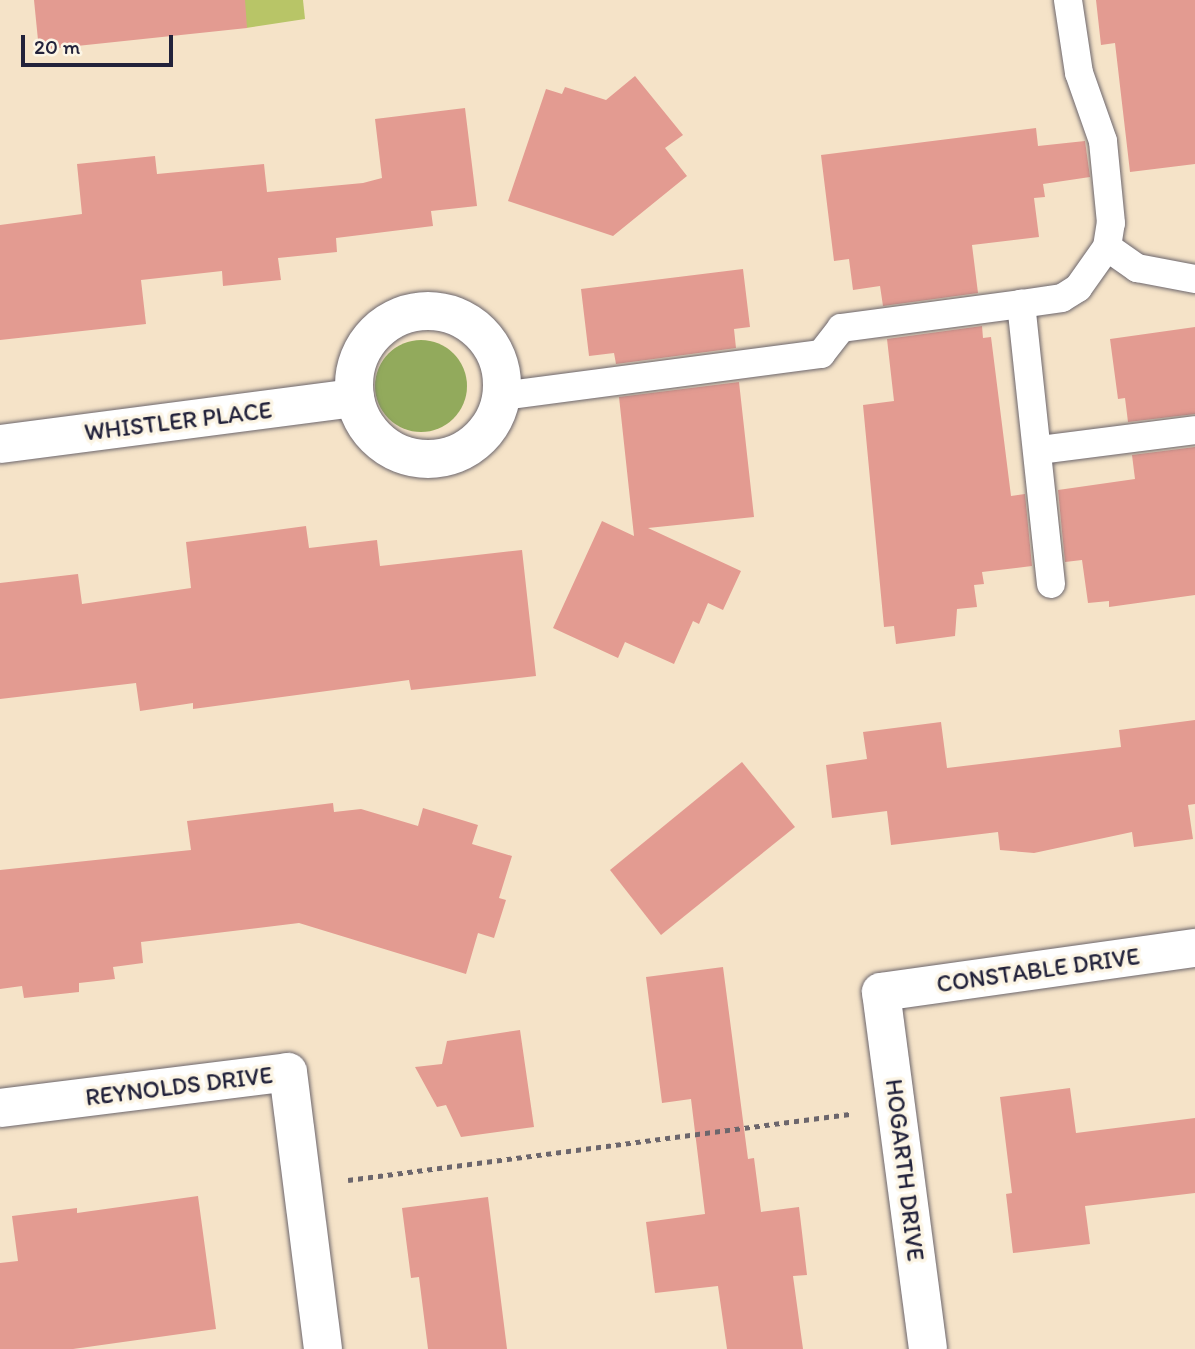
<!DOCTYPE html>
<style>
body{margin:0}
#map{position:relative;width:1195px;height:1349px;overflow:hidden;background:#f5e3c8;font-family:Itim,sans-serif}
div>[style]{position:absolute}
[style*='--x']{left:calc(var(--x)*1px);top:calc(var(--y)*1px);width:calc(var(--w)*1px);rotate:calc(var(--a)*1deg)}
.green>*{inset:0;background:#b8c567}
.forest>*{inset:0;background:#92aa5c}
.round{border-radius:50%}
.building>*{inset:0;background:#e39b91}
.path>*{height:4.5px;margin-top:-2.25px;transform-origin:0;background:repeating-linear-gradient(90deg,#6c666c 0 5px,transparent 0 10px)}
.roads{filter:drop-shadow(0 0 2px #6c666c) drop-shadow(0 0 2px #6c666c)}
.service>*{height:28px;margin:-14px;padding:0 14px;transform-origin:14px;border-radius:14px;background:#fff}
.minor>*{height:38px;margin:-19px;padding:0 19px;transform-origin:19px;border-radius:19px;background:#fff}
.minor>.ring{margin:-19px;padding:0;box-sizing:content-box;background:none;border:38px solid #fff;border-radius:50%}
span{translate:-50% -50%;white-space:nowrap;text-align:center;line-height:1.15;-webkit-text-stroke:7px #fcf5e5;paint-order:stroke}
.street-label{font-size:24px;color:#22223b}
.scale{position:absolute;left:21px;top:35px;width:152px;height:32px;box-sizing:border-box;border:4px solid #22223b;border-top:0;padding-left:9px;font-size:21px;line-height:24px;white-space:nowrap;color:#22223b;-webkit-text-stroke:5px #fcf5e5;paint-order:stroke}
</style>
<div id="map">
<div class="green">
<div style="clip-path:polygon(243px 0,303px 0,305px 19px,246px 28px)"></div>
</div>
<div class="forest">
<div class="round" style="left:375px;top:340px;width:92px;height:92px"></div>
</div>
<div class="building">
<div style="clip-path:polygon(34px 0,245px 0,247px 28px,39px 50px)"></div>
<div style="clip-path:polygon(1096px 0,1195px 0,1195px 164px,1130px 172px,1115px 43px,1101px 45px)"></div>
<div style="clip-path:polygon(635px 76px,683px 135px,665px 148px,687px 176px,613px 236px,508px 201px,546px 89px,562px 94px,565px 87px,606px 100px)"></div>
<div style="clip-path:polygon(465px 108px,477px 206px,431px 211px,433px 226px,336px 238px,337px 252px,278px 258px,281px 280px,223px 286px,222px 271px,141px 280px,146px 324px,0 340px,0 225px,82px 214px,77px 164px,155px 156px,157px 174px,264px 164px,267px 192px,363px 183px,382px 178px,375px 119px)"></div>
<div style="clip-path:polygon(1036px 128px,1038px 146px,1085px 141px,1090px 177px,1043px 184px,1045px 197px,1034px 198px,1039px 237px,972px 245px,978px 293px,883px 306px,880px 286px,853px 290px,849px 259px,834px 261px,821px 155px)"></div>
<div style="clip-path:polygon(743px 269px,750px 327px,734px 329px,736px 348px,616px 364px,614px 353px,589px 356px,581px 289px)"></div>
<div style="clip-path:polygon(982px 326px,983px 338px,991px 337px,1011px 496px,1025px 494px,1032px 566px,982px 572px,984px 584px,974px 585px,977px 607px,957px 609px,955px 636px,896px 644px,894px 626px,884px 627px,863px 405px,894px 401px,887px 339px)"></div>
<div style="clip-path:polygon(1195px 327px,1195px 414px,1128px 422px,1125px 398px,1118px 399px,1110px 339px)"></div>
<div style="clip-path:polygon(739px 382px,754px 517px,648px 528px,741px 571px,723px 610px,708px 603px,699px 624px,693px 621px,674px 664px,625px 642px,618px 658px,553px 628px,602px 521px,634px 536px,619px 397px)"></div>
<div style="clip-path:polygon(1195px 447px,1195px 595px,1109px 607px,1109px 601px,1088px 603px,1082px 560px,1065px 562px,1058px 490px,1135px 479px,1132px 455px)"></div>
<div style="clip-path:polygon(306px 526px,309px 548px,377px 540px,380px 566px,522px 550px,536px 676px,411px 690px,409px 680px,193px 709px,193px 703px,140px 711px,136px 683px,0 699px,0 583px,78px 574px,82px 604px,191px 588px,186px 542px)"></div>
<div style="clip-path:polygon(1195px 720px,1195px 804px,1188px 805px,1193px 839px,1134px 847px,1132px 832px,1034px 853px,1000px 850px,998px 832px,891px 845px,887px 811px,832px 818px,826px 765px,867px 759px,863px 732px,941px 722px,947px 768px,1121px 747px,1119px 730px)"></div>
<div style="clip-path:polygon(742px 762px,795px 827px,661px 935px,610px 870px)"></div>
<div style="clip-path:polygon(333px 803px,334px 812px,361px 809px,418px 826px,423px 808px,478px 825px,472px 844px,512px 856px,499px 898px,506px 900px,494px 938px,478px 933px,466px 974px,299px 923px,141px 942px,143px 963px,113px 967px,115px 979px,79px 983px,79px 992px,24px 998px,22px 986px,0 989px,0 870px,191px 850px,187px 821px)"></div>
<div style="clip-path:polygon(723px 967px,748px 1159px,754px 1158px,761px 1212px,799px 1207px,807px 1275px,793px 1276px,803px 1349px,727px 1349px,718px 1286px,655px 1293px,646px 1222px,705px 1214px,691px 1099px,662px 1103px,646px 977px)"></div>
<div style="clip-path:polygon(520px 1030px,534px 1127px,461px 1137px,446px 1105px,437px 1107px,415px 1067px,442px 1064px,447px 1041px)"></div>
<div style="clip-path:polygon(1070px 1088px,1076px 1133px,1195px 1118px,1195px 1193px,1085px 1206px,1090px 1244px,1013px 1253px,1006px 1194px,1012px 1193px,1000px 1097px)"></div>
<div style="clip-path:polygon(198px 1196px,216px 1329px,73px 1349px,0 1349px,0 1263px,18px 1261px,12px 1216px,77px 1208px,77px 1213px)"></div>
<div style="clip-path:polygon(488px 1197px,507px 1349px,428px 1349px,419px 1277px,411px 1278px,402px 1208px)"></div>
</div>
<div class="path">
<div style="--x:348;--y:1180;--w:506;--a:-7.49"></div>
</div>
<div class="roads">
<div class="service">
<div style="--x:1107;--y:247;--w:37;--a:35"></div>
<div style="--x:1137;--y:268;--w:59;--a:10.7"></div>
<div style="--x:502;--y:396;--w:322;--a:-7.5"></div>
<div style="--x:821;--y:354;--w:33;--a:-52"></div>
<div style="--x:841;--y:328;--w:182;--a:-7.6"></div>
<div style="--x:1039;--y:450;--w:157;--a:-7.3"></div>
<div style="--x:1051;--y:584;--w:282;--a:-96.1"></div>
<div style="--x:1021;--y:304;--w:41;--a:-8.3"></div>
<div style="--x:1062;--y:298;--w:19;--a:-32"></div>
<div style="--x:1078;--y:288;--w:50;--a:-54.7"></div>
<div style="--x:1107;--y:247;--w:24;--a:-81"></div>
<div style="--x:1111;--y:223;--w:82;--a:-95.6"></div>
<div style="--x:1103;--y:141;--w:72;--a:-109.4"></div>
<div style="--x:1079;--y:73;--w:74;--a:-98.6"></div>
</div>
<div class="minor">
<div class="ring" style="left:354px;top:311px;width:110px;height:110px"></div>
<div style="--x:0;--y:444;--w:358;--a:-7.4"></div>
<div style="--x:0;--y:1108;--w:290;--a:-7.1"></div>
<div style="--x:288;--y:1072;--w:279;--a:82.8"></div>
<div style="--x:928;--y:1349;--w:360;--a:-97.5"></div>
<div style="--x:881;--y:992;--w:317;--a:-8"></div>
</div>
</div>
<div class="street-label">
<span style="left:178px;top:421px;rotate:-7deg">WHISTLER PLACE</span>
<span style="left:1038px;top:970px;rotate:-8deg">CONSTABLE DRIVE</span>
<span style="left:179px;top:1086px;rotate:-7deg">REYNOLDS DRIVE</span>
<span style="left:905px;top:1170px;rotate:83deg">HOGARTH DRIVE</span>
</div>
<div class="scale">20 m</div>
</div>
